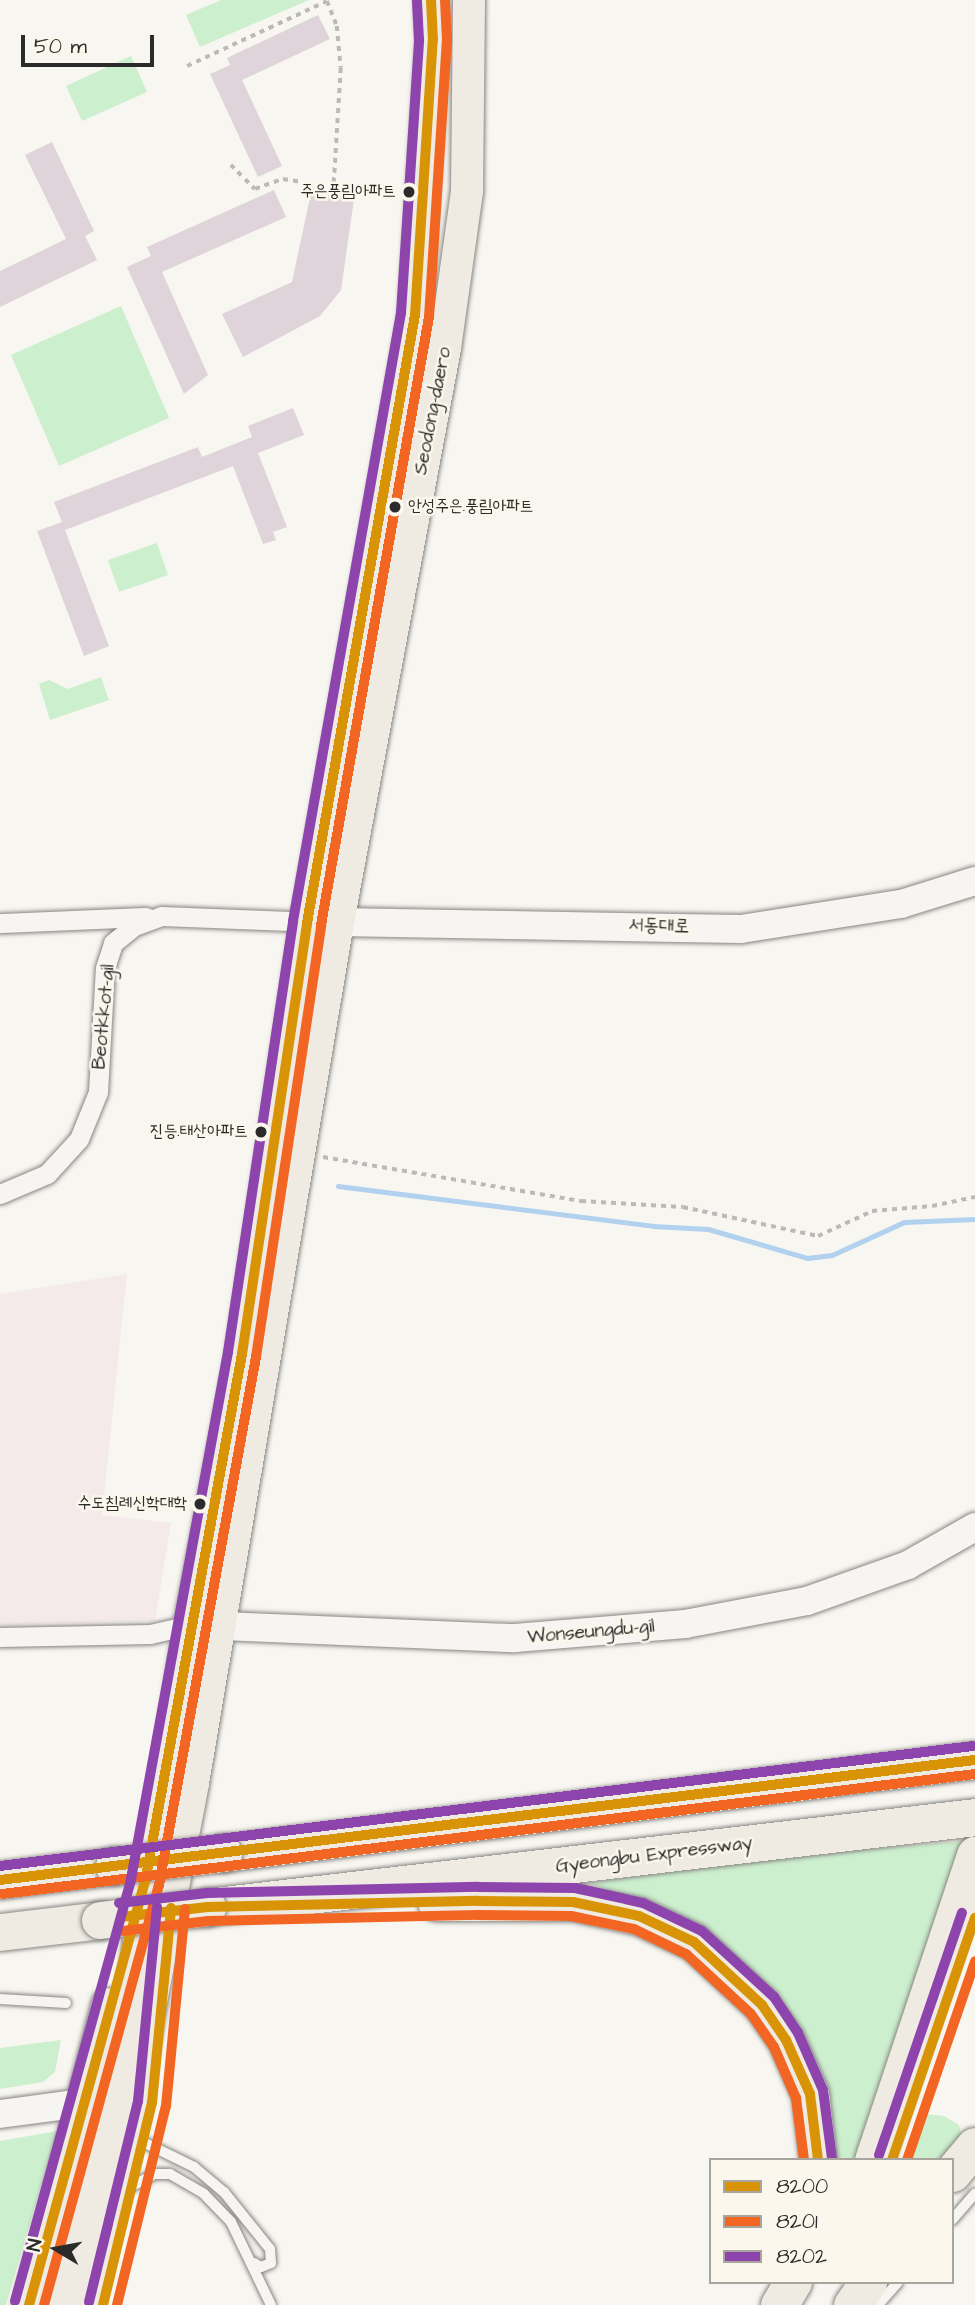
<!DOCTYPE html>
<meta charset="utf-8">
<style>
body{margin:0}
#map{position:relative;width:975px;height:2305px;overflow:hidden;background:#f8f6f0;font-family:"Architects Daughter","Poor Story",sans-serif}
div>[style]{position:absolute}
[style*='--x']{left:calc(var(--x)*1px);top:calc(var(--y)*1px);width:calc(var(--w)*1px);rotate:calc(var(--a)*1deg)}
.built>*{inset:0;background:#f4eae9}
.green>*{inset:0;background:#ccefce}
.stream>*{height:5px;margin:-2.5px;padding:0 2.5px;transform-origin:2.5px;border-radius:2.5px;background:#b1d1ee}
.building>*{inset:0;background:#ded4d9}
.path>*{height:3.5px;margin-top:-1.75px;transform-origin:0;background:repeating-linear-gradient(90deg,#bcbab8 0 5px,transparent 0 10px)}
.roads{filter:drop-shadow(0 0 2px #878684) drop-shadow(0 0 2px #878684)}
.lane>*{height:10px;margin:-5px;padding:0 5px;transform-origin:5px;border-radius:5px;background:#f6f5f1}
.street>*{height:19px;margin:-9.5px;padding:0 9.5px;transform-origin:9.5px;border-radius:9.5px;background:#f6f5f1}
.secondary>*{height:28px;margin:-14px;padding:0 14px;transform-origin:14px;border-radius:14px;background:#f6f5f1}
.primary>*{height:32px;margin:-16px;padding:0 16px;transform-origin:16px;border-radius:16px;background:#efeae2}
.highway>*{height:37px;margin:-18.5px;padding:0 18.5px;transform-origin:18.5px;border-radius:18.5px;background:#efeae2}
.bridges{filter:drop-shadow(0 0 2px #878684) drop-shadow(0 0 2px #878684)}
.highway-bridge>*{height:37px;margin:-18.5px;padding:0 18.5px;transform-origin:18.5px;border-radius:18.5px;background:#efeae2}
.bus-1>*{height:10px;margin:-5px;padding:0 5px;transform-origin:5px;border-radius:5px;background:#d89406}
.bus-2>*{height:10px;margin:-5px;padding:0 5px;transform-origin:5px;border-radius:5px;background:#f26522}
.bus-3>*{height:10px;margin:-5px;padding:0 5px;transform-origin:5px;border-radius:5px;background:#8e44ad}
.dots>*{width:19px;height:19px;translate:-50% -50%;box-sizing:border-box;border:4px solid #fbf7ec;border-radius:50%}
span{translate:-50% -50%;white-space:nowrap;text-align:center;line-height:1.15;-webkit-text-stroke:5px #fbf7ec;paint-order:stroke}
.bus-label{font-size:17px;color:#2b2b2b}
.right{translate:-100% -50%;text-align:right}
.left{translate:0 -50%;text-align:left}
.street-label{font-size:19px;color:#2b2b2b}
.legend{position:absolute;left:709px;top:2158px;width:245px;height:126px;box-sizing:border-box;background:#fbf7ec;border:2px solid #a8a59f;margin:0;padding:9px 12px;list-style:none;font-size:21px;color:#2b2b2b}
.legend li{display:flex;align-items:center;gap:14px;height:35px}
.legend b{width:35px;border:2px solid #a8a59f}
.north{position:absolute;left:21px;top:2214px;width:70px;height:70px;-webkit-text-stroke:5px #fbf7ec;paint-order:stroke;rotate:280deg;font-size:19px;font-weight:700;line-height:28px;text-align:center;color:#2b2b2b}
.north::after{content:'';display:block;margin:auto;width:24px;height:32px;background:#2b2b2b;clip-path:polygon(50% 0,100% 100%,50% 72%,0 100%)}
.scale{position:absolute;left:21px;top:35px;width:133px;height:32px;box-sizing:border-box;border:4px solid #2b2b2b;border-top:0;padding-left:9px;font-size:21px;line-height:24px;white-space:nowrap;color:#2b2b2b;-webkit-text-stroke:5px #fbf7ec;paint-order:stroke}
</style>
<div id="map">
<div class="built">
<div style="clip-path:polygon(127px 1274px,102px 1515px,171px 1523px,155px 1621px,0 1625px,0 1294px)"></div>
</div>
<div class="green">
<div style="clip-path:polygon(221px 0,309px 0,200px 47px,186px 15px)"></div>
<div style="clip-path:polygon(131px 56px,147px 92px,82px 121px,66px 86px)"></div>
<div style="clip-path:polygon(121px 306px,169px 418px,59px 466px,11px 355px)"></div>
<div style="clip-path:polygon(157px 543px,168px 575px,119px 592px,108px 560px)"></div>
<div style="clip-path:polygon(101px 677px,109px 700px,50px 720px,39px 684px,49px 680px,68px 689px)"></div>
<div style="clip-path:polygon(965px 1841px,859px 2160px,832px 2160px,780px 2000px,745px 1963px,691px 1921px,589px 1883px,797px 1855px)"></div>
<div style="clip-path:polygon(61px 2040px,55px 2072px,43px 2082px,0 2089px,0 2048px)"></div>
<div style="clip-path:polygon(925px 2114px,944px 2116px,959px 2125px,961px 2135px,951px 2160px,908px 2160px)"></div>
<div style="clip-path:polygon(57px 2131px,6px 2305px,0 2305px,0 2141px)"></div>
</div>
<div class="stream">
<div style="--x:338;--y:1186;--w:318;--a:7.2"></div>
<div style="--x:653;--y:1226;--w:55;--a:3.1"></div>
<div style="--x:708;--y:1229;--w:103;--a:16.3"></div>
<div style="--x:807;--y:1258;--w:25;--a:-7"></div>
<div style="--x:832;--y:1255;--w:79;--a:-24.6"></div>
<div style="--x:904;--y:1222;--w:71;--a:-2.4"></div>
</div>
<div class="building">
<div style="clip-path:polygon(318px 15px,330px 39px,242px 80px,282px 166px,258px 177px,210px 74px,230px 65px,227px 58px)"></div>
<div style="clip-path:polygon(52px 142px,94px 231px,85px 236px,97px 260px,0 307px,0 271px,66px 239px,25px 155px)"></div>
<div style="clip-path:polygon(312px 188px,355px 192px,341px 290px,320px 316px,243px 357px,222px 314px,292px 282px)"></div>
<div style="clip-path:polygon(274px 190px,286px 217px,162px 272px,208px 375px,184px 394px,127px 267px,151px 256px,147px 247px)"></div>
<div style="clip-path:polygon(293px 408px,304px 435px,258px 453px,287px 527px,273px 532px,276px 540px,263px 544px,233px 466px,65px 530px,109px 646px,84px 656px,37px 531px,62px 522px,54px 502px,198px 447px,202px 457px,252px 437px,248px 426px)"></div>
</div>
<div class="path">
<div style="--x:187;--y:66;--w:154;--a:-24.9"></div>
<div style="--x:327;--y:1;--w:27;--a:68"></div>
<div style="--x:337;--y:26;--w:42;--a:84.6"></div>
<div style="--x:341;--y:68;--w:116;--a:93.5"></div>
<div style="--x:231;--y:165;--w:34;--a:45"></div>
<div style="--x:255;--y:189;--w:30;--a:-20"></div>
<div style="--x:283;--y:179;--w:18;--a:9"></div>
<div style="--x:323;--y:1157;--w:262;--a:9.7"></div>
<div style="--x:581;--y:1201;--w:102;--a:3.4"></div>
<div style="--x:683;--y:1207;--w:138;--a:12.1"></div>
<div style="--x:818;--y:1236;--w:60;--a:-24.8"></div>
<div style="--x:872;--y:1211;--w:60;--a:-4.8"></div>
<div style="--x:932;--y:1206;--w:44;--a:-11.8"></div>
</div>
<div class="roads">
<div class="lane">
<div style="--x:0;--y:1999;--w:66;--a:3.5"></div>
<div style="--x:143;--y:2142;--w:57;--a:26.1"></div>
<div style="--x:194;--y:2167;--w:39;--a:40"></div>
<div style="--x:224;--y:2192;--w:73;--a:51.1"></div>
<div style="--x:270;--y:2249;--w:14;--a:86"></div>
<div style="--x:271;--y:2263;--w:11;--a:158"></div>
<div style="--x:261;--y:2267;--w:8;--a:-150"></div>
<div style="--x:132;--y:2186;--w:26;--a:-28"></div>
<div style="--x:155;--y:2174;--w:15;--a:0"></div>
<div style="--x:170;--y:2174;--w:39;--a:30"></div>
<div style="--x:204;--y:2194;--w:39;--a:46"></div>
<div style="--x:231;--y:2222;--w:92;--a:64.3"></div>
<div style="--x:952;--y:2220;--w:35;--a:-49"></div>
<div style="--x:878;--y:2305;--w:30;--a:-49"></div>
</div>
<div class="street">
<div style="--x:0;--y:923;--w:146;--a:-2.4"></div>
<div style="--x:0;--y:1194;--w:51;--a:-23.1"></div>
<div style="--x:47;--y:1174;--w:47;--a:-47.6"></div>
<div style="--x:79;--y:1139;--w:51;--a:-68"></div>
<div style="--x:98;--y:1092;--w:124;--a:-86.8"></div>
<div style="--x:105;--y:968;--w:26;--a:-72"></div>
<div style="--x:113;--y:943;--w:27;--a:-39"></div>
<div style="--x:134;--y:926;--w:29;--a:-20"></div>
<div style="--x:161;--y:916;--w:155;--a:2.2"></div>
<div style="--x:0;--y:1637;--w:150;--a:-1.1"></div>
<div style="--x:150;--y:1634;--w:41;--a:-12.7"></div>
</div>
<div class="secondary">
<div style="--x:338;--y:922;--w:403;--a:1"></div>
<div style="--x:741;--y:929;--w:162;--a:-8.9"></div>
<div style="--x:901;--y:904;--w:77;--a:-17.3"></div>
<div style="--x:199;--y:1625;--w:316;--a:2.4"></div>
<div style="--x:515;--y:1638;--w:171;--a:-4.7"></div>
<div style="--x:685;--y:1624;--w:124;--a:-10.7"></div>
<div style="--x:807;--y:1601;--w:107;--a:-19.6"></div>
<div style="--x:908;--y:1565;--w:77;--a:-29.6"></div>
<div style="--x:0;--y:2114;--w:82;--a:-7.7"></div>
</div>
<div class="primary">
<div style="--x:29;--y:2305;--w:311;--a:-75.3"></div>
<div style="--x:58;--y:2305;--w:340;--a:-76.7"></div>
<div style="--x:136;--y:1974;--w:92;--a:-84.4"></div>
<div style="--x:145;--y:1882;--w:121;--a:-78"></div>
<div style="--x:170;--y:1764;--w:140;--a:-81.8"></div>
<div style="--x:190;--y:1625;--w:276;--a:-79.1"></div>
<div style="--x:242;--y:1354;--w:436;--a:-81.4"></div>
<div style="--x:307;--y:923;--w:618;--a:-79.93"></div>
<div style="--x:415;--y:315;--w:276;--a:-86.3"></div>
<div style="--x:433;--y:40;--w:40;--a:-92.9"></div>
<div style="--x:83;--y:2305;--w:163;--a:-75.8"></div>
<div style="--x:123;--y:2147;--w:371;--a:-79.1"></div>
<div style="--x:193;--y:1783;--w:873;--a:-80.44"></div>
<div style="--x:338;--y:922;--w:584;--a:-79.44"></div>
<div style="--x:445;--y:348;--w:159;--a:-82"></div>
<div style="--x:467;--y:191;--w:191;--a:-89.4"></div>
</div>
<div class="highway">
<div style="--x:223;--y:1853;--w:758;--a:-7.05"></div>
<div style="--x:0;--y:1880;--w:115;--a:-7"></div>
<div style="--x:436;--y:1902;--w:137;--a:0"></div>
<div style="--x:573;--y:1902;--w:67;--a:12"></div>
<div style="--x:639;--y:1916;--w:61;--a:25.3"></div>
<div style="--x:694;--y:1942;--w:93;--a:42.8"></div>
<div style="--x:762;--y:2005;--w:42;--a:55.6"></div>
<div style="--x:786;--y:2040;--w:59;--a:66"></div>
<div style="--x:810;--y:2094;--w:66;--a:83.1"></div>
<div style="--x:207;--y:1907;--w:773;--a:-6.68"></div>
<div style="--x:0;--y:1932;--w:101;--a:-6.8"></div>
<div style="--x:873;--y:2160;--w:322;--a:-71.5"></div>
<div style="--x:952;--y:2173;--w:35;--a:-50"></div>
<div style="--x:779;--y:2305;--w:27;--a:-59"></div>
<div style="--x:852;--y:2305;--w:28;--a:-55"></div>
</div>
</div>
<div class="bridges">
<div class="highway-bridge">
<div style="--x:114;--y:1866;--w:110;--a:-6.8"></div>
<div style="--x:100;--y:1920;--w:108;--a:-6.9"></div>
</div>
</div>
<div class="bus-1">
<div style="--x:0;--y:1880;--w:982;--a:-7.02"></div>
<div style="--x:121;--y:1917;--w:87;--a:-6.6"></div>
<div style="--x:207;--y:1907;--w:271;--a:-1.3"></div>
<div style="--x:478;--y:1901;--w:95;--a:0.6"></div>
<div style="--x:573;--y:1902;--w:67;--a:12"></div>
<div style="--x:639;--y:1916;--w:61;--a:25.3"></div>
<div style="--x:694;--y:1942;--w:93;--a:42.8"></div>
<div style="--x:762;--y:2005;--w:42;--a:55.6"></div>
<div style="--x:786;--y:2040;--w:59;--a:66"></div>
<div style="--x:810;--y:2094;--w:66;--a:83.1"></div>
<div style="--x:892;--y:2160;--w:256;--a:-71.1"></div>
<div style="--x:29;--y:2305;--w:439;--a:-74.7"></div>
<div style="--x:145;--y:1882;--w:537;--a:-79.59"></div>
<div style="--x:242;--y:1354;--w:436;--a:-81.4"></div>
<div style="--x:307;--y:923;--w:618;--a:-79.93"></div>
<div style="--x:415;--y:315;--w:276;--a:-86.3"></div>
<div style="--x:433;--y:40;--w:40;--a:-92.9"></div>
<div style="--x:103;--y:2305;--w:208;--a:-76.4"></div>
<div style="--x:152;--y:2103;--w:196;--a:-84.4"></div>
</div>
<div class="bus-2">
<div style="--x:2;--y:1894;--w:980;--a:-7.03"></div>
<div style="--x:123;--y:1931;--w:86;--a:-6.7"></div>
<div style="--x:208;--y:1921;--w:270;--a:-1.3"></div>
<div style="--x:478;--y:1915;--w:93;--a:0.6"></div>
<div style="--x:571;--y:1916;--w:64;--a:11.7"></div>
<div style="--x:634;--y:1929;--w:58;--a:25.7"></div>
<div style="--x:686;--y:1954;--w:88;--a:42.7"></div>
<div style="--x:751;--y:2014;--w:40;--a:55.1"></div>
<div style="--x:774;--y:2047;--w:56;--a:66.7"></div>
<div style="--x:796;--y:2098;--w:63;--a:82.6"></div>
<div style="--x:907;--y:2160;--w:210;--a:-71.1"></div>
<div style="--x:44;--y:2305;--w:435;--a:-74.7"></div>
<div style="--x:159;--y:1885;--w:537;--a:-79.59"></div>
<div style="--x:256;--y:1357;--w:437;--a:-81.4"></div>
<div style="--x:321;--y:925;--w:618;--a:-79.93"></div>
<div style="--x:429;--y:317;--w:277;--a:-86.3"></div>
<div style="--x:447;--y:41;--w:41;--a:-92.8"></div>
<div style="--x:117;--y:2305;--w:205;--a:-76.2"></div>
<div style="--x:166;--y:2106;--w:198;--a:-84.5"></div>
</div>
<div class="bus-3">
<div style="--x:0;--y:1866;--w:980;--a:-7.03"></div>
<div style="--x:119;--y:1903;--w:89;--a:-6.5"></div>
<div style="--x:207;--y:1893;--w:271;--a:-1.3"></div>
<div style="--x:478;--y:1887;--w:97;--a:0.6"></div>
<div style="--x:575;--y:1888;--w:70;--a:12.4"></div>
<div style="--x:643;--y:1903;--w:65;--a:25.4"></div>
<div style="--x:702;--y:1931;--w:98;--a:42.5"></div>
<div style="--x:774;--y:1997;--w:43;--a:56.3"></div>
<div style="--x:798;--y:2033;--w:62;--a:66.3"></div>
<div style="--x:823;--y:2090;--w:69;--a:82.5"></div>
<div style="--x:879;--y:2155;--w:256;--a:-71.1"></div>
<div style="--x:15;--y:2301;--w:438;--a:-74.6"></div>
<div style="--x:131;--y:1879;--w:536;--a:-79.57"></div>
<div style="--x:228;--y:1352;--w:436;--a:-81.4"></div>
<div style="--x:293;--y:921;--w:618;--a:-79.93"></div>
<div style="--x:401;--y:313;--w:274;--a:-86.2"></div>
<div style="--x:419;--y:40;--w:39;--a:-93"></div>
<div style="--x:89;--y:2302;--w:207;--a:-76.3"></div>
<div style="--x:138;--y:2101;--w:195;--a:-84.4"></div>
</div>
<div class="dots">
<div style="left:409px;top:192px;background:#2b2b2b"></div>
<div style="left:395px;top:507px;background:#2b2b2b"></div>
<div style="left:261px;top:1132px;background:#2b2b2b"></div>
<div style="left:200px;top:1504px;background:#2b2b2b"></div>
</div>
<div class="bus-label">
<span class="right" style="left:396px;top:192px">주은풍림아파트</span>
<span class="left" style="left:408px;top:507px">안성주은.풍림아파트</span>
<span class="right" style="left:248px;top:1132px">진등.태산아파트</span>
<span class="right" style="left:187px;top:1504px">수도침례신학대학</span>
</div>
<div class="street-label">
<span style="left:433px;top:411px;rotate:-79deg">Seodong-daero</span>
<span style="left:659px;top:926px;rotate:2deg">서동대로</span>
<span style="left:104px;top:1017px;rotate:-85deg">Beotkkot-gil</span>
<span style="left:591px;top:1632px;rotate:-5deg">Wonseungdu-gil</span>
<span style="left:654px;top:1855px;rotate:-7deg">Gyeongbu Expressway</span>
</div>
<ul class="legend">
<li><b style="height:9px;background:#d89406"></b>8200</li>
<li><b style="height:9px;background:#f26522"></b>8201</li>
<li><b style="height:9px;background:#8e44ad"></b>8202</li>
</ul>
<div class="north">N</div>
<div class="scale">50 m</div>
</div>
